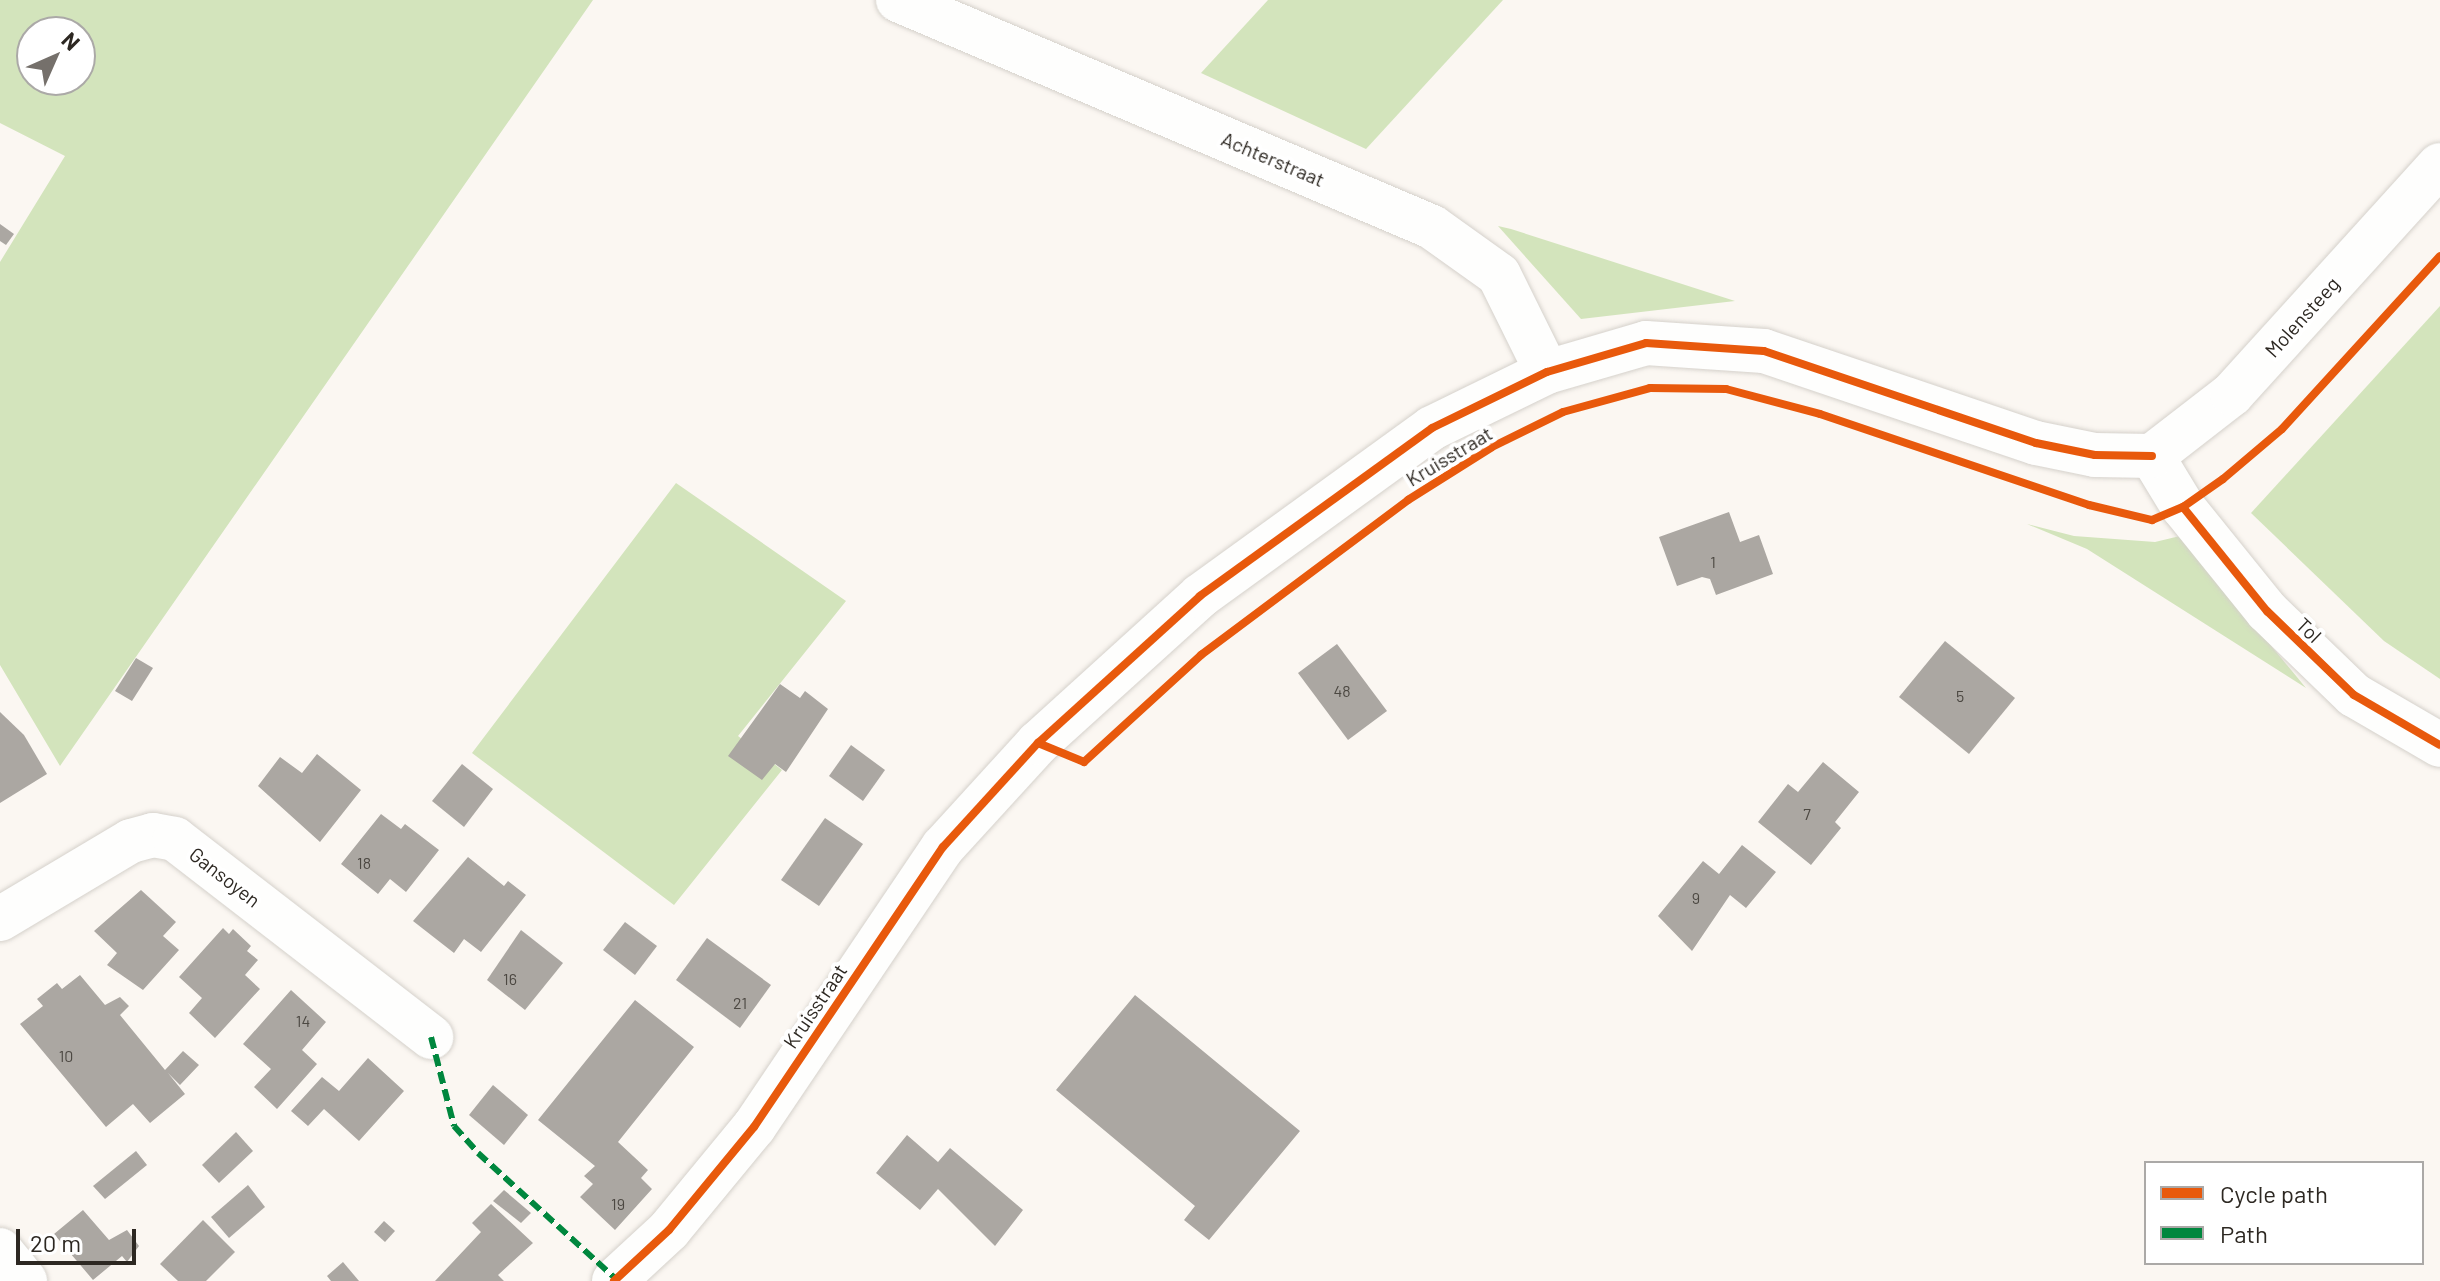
<!DOCTYPE html>
<style>
body{margin:0}
#map{position:relative;width:2440px;height:1281px;overflow:hidden;background:#fbf7f2;font-family:Barlow,sans-serif}
div>[style]{position:absolute}
[style*='--x']{left:calc(var(--x)*1px);top:calc(var(--y)*1px);width:calc(var(--w)*1px);rotate:calc(var(--a)*1deg)}
.green>*{inset:0;background:#d3e4bc}
.building>*{inset:0;background:#aba7a2}
.roads{filter:drop-shadow(0 0 2px #d5d1cb) drop-shadow(0 0 2px #d5d1cb)}
.minor>*{height:44px;margin:-22px;padding:0 22px;transform-origin:22px;border-radius:22px;background:#fefefd}
.tertiary>*{height:44px;margin:-22px;padding:0 22px;transform-origin:22px;border-radius:22px;background:#fefefd}
.quiet>*{height:6px;margin-top:-3px;transform-origin:0;background:repeating-linear-gradient(90deg,#00873e 0 12px,transparent 0 18px)}
.cycleway>*{height:8px;margin:-4px;padding:0 4px;transform-origin:4px;border-radius:4px;background:#e8590c}
span{translate:-50% -50%;white-space:nowrap;text-align:center;line-height:1.15;-webkit-text-stroke:8px #fff;paint-order:stroke}
.number-label{font-size:16px;color:#4c4842}
.number-label span{-webkit-text-stroke-width:0}
.street-label{font-size:20px;color:#2d2822}
.legend{position:absolute;left:2144px;top:1161px;width:280px;height:104px;box-sizing:border-box;background:#fff;border:2px solid #aba9a7;margin:0;padding:10px 14px;list-style:none;font-size:24px;color:#2d2822}
.legend li{display:flex;align-items:center;gap:16px;height:40px}
.legend b{width:40px;border:2px solid #aba9a7}
.north{position:absolute;left:16px;top:16px;width:80px;height:80px;box-sizing:border-box;background:#fff;border:2px solid #aba9a7;border-radius:50%;rotate:45deg;font-size:22px;font-weight:700;line-height:32px;text-align:center;color:#2d2822}
.north::after{content:'';display:block;margin:auto;width:28px;height:36px;background:#75706b;clip-path:polygon(50% 0,100% 100%,50% 72%,0 100%)}
.scale{position:absolute;left:16px;top:1229px;width:120px;height:36px;box-sizing:border-box;border:4px solid #2d2822;border-top:0;padding-left:10px;font-size:24px;line-height:28px;white-space:nowrap;color:#2d2822;-webkit-text-stroke:6px #fff;paint-order:stroke}
</style>
<div id="map">
<div class="green">
<div style="clip-path:polygon(evenodd,0 0,593px 0,60px 766px,0 665px,0 262px,65px 156px,0 123px,0 0,32px 32px,80px 32px,80px 80px,32px 80px,32px 32px)"></div>
<div style="clip-path:polygon(1268px 0,1503px 0,1366px 149px,1201px 73px)"></div>
<div style="clip-path:polygon(1498px 226px,1511px 229px,1735px 301px,1581px 319px)"></div>
<div style="clip-path:polygon(2440px 306px,2440px 679px,2384px 641px,2251px 513px)"></div>
<div style="clip-path:polygon(676px 483px,846px 601px,738px 736px,782px 770px,674px 905px,472px 753px)"></div>
<div style="clip-path:polygon(2027px 524px,2074px 536px,2155px 542px,2180px 536px,2306px 688px,2087px 549px)"></div>
</div>
<div class="building">
<div style="clip-path:polygon(0 224px,14px 234px,6px 245px,0 241px)"></div>
<div style="clip-path:polygon(1729px 512px,1740px 542px,1759px 535px,1773px 574px,1716px 595px,1710px 579px,1702px 577px,1677px 586px,1659px 537px)"></div>
<div style="clip-path:polygon(1945px 641px,2015px 698px,1969px 754px,1899px 697px)"></div>
<div style="clip-path:polygon(1337px 644px,1387px 711px,1348px 740px,1298px 673px)"></div>
<div style="clip-path:polygon(136px 658px,153px 668px,132px 701px,115px 691px)"></div>
<div style="clip-path:polygon(780px 684px,800px 698px,805px 691px,828px 709px,786px 772px,775px 764px,762px 780px,728px 756px)"></div>
<div style="clip-path:polygon(0 712px,24px 735px,47px 774px,0 803px)"></div>
<div style="clip-path:polygon(851px 745px,885px 770px,863px 801px,829px 776px)"></div>
<div style="clip-path:polygon(317px 754px,361px 790px,320px 842px,258px 786px,280px 757px,302px 773px)"></div>
<div style="clip-path:polygon(1823px 762px,1859px 792px,1835px 822px,1841px 828px,1811px 865px,1758px 822px,1788px 784px,1798px 792px)"></div>
<div style="clip-path:polygon(462px 764px,493px 789px,464px 827px,432px 801px)"></div>
<div style="clip-path:polygon(381px 814px,401px 829px,405px 824px,439px 850px,406px 892px,390px 879px,378px 894px,341px 864px)"></div>
<div style="clip-path:polygon(825px 818px,863px 844px,819px 906px,781px 880px)"></div>
<div style="clip-path:polygon(1742px 845px,1776px 872px,1746px 908px,1730px 895px,1692px 951px,1658px 916px,1703px 861px,1719px 874px)"></div>
<div style="clip-path:polygon(468px 857px,504px 886px,508px 881px,526px 895px,481px 952px,464px 939px,454px 953px,413px 921px)"></div>
<div style="clip-path:polygon(141px 890px,176px 922px,163px 936px,179px 950px,143px 990px,107px 965px,117px 953px,94px 931px)"></div>
<div style="clip-path:polygon(625px 922px,657px 946px,635px 975px,603px 950px)"></div>
<div style="clip-path:polygon(223px 928px,229px 934px,233px 929px,251px 946px,247px 951px,258px 960px,245px 975px,260px 989px,215px 1038px,189px 1013px,202px 998px,179px 977px)"></div>
<div style="clip-path:polygon(521px 930px,563px 963px,525px 1010px,487px 980px)"></div>
<div style="clip-path:polygon(707px 938px,771px 985px,740px 1028px,676px 980px)"></div>
<div style="clip-path:polygon(80px 975px,105px 1005px,120px 997px,129px 1006px,120px 1015px,165px 1070px,183px 1051px,199px 1065px,180px 1085px,168px 1073px,185px 1094px,150px 1123px,133px 1104px,106px 1127px,20px 1024px,43px 1006px,37px 999px,57px 983px,62px 989px)"></div>
<div style="clip-path:polygon(291px 990px,326px 1022px,302px 1050px,317px 1064px,277px 1109px,254px 1087px,271px 1069px,243px 1044px)"></div>
<div style="clip-path:polygon(1135px 995px,1300px 1131px,1209px 1240px,1184px 1220px,1195px 1206px,1056px 1090px)"></div>
<div style="clip-path:polygon(635px 1000px,694px 1047px,618px 1142px,648px 1170px,641px 1178px,652px 1189px,615px 1230px,580px 1197px,593px 1184px,584px 1176px,595px 1166px,538px 1120px)"></div>
<div style="clip-path:polygon(368px 1058px,404px 1091px,359px 1141px,324px 1109px,308px 1126px,291px 1111px,322px 1077px,339px 1091px)"></div>
<div style="clip-path:polygon(493px 1085px,528px 1115px,504px 1145px,469px 1115px)"></div>
<div style="clip-path:polygon(236px 1132px,253px 1151px,219px 1183px,202px 1165px)"></div>
<div style="clip-path:polygon(907px 1135px,938px 1162px,950px 1148px,1023px 1210px,995px 1246px,938px 1189px,920px 1210px,876px 1173px)"></div>
<div style="clip-path:polygon(136px 1151px,147px 1165px,105px 1199px,93px 1186px)"></div>
<div style="clip-path:polygon(248px 1185px,265px 1207px,229px 1238px,211px 1217px)"></div>
<div style="clip-path:polygon(504px 1190px,531px 1213px,521px 1223px,493px 1201px)"></div>
<div style="clip-path:polygon(491px 1204px,533px 1243px,498px 1275px,504px 1281px,435px 1281px,481px 1232px,472px 1223px)"></div>
<div style="clip-path:polygon(83px 1210px,109px 1240px,127px 1230px,139px 1246px,127px 1262px,122px 1256px,93px 1280px,54px 1234px)"></div>
<div style="clip-path:polygon(203px 1220px,235px 1252px,206px 1281px,178px 1281px,160px 1264px)"></div>
<div style="clip-path:polygon(384px 1221px,395px 1231px,385px 1242px,374px 1232px)"></div>
<div style="clip-path:polygon(343px 1262px,359px 1281px,331px 1281px,327px 1276px)"></div>
</div>
<div class="roads">
<div class="minor">
<div style="--x:898;--y:0;--w:580;--a:23.03"></div>
<div style="--x:1432;--y:227;--w:82;--a:35.6"></div>
<div style="--x:1499;--y:275;--w:108;--a:63.7"></div>
<div style="--x:2152;--y:456;--w:60;--a:58.7"></div>
<div style="--x:2183;--y:507;--w:134;--a:51.1"></div>
<div style="--x:2267;--y:611;--w:121;--a:44"></div>
<div style="--x:2354;--y:695;--w:99;--a:30.2"></div>
<div style="--x:0;--y:919;--w:152;--a:-30.8"></div>
<div style="--x:131;--y:841;--w:23;--a:-15"></div>
<div style="--x:153;--y:835;--w:22;--a:10"></div>
<div style="--x:175;--y:839;--w:324;--a:37.7"></div>
<div style="--x:0;--y:1250;--w:40;--a:51"></div>
</div>
<div class="tertiary">
<div style="--x:614;--y:1281;--w:75;--a:-42.8"></div>
<div style="--x:669;--y:1230;--w:134;--a:-50.5"></div>
<div style="--x:754;--y:1127;--w:338;--a:-56"></div>
<div style="--x:943;--y:847;--w:141;--a:-47.6"></div>
<div style="--x:1038;--y:743;--w:219;--a:-42.2"></div>
<div style="--x:1200;--y:596;--w:286;--a:-35.9"></div>
<div style="--x:1432;--y:428;--w:128;--a:-26"></div>
<div style="--x:1547;--y:372;--w:103;--a:-16.3"></div>
<div style="--x:1646;--y:343;--w:118;--a:3.9"></div>
<div style="--x:1764;--y:351;--w:287;--a:18.7"></div>
<div style="--x:2036;--y:443;--w:60;--a:11.5"></div>
<div style="--x:2095;--y:455;--w:57;--a:1"></div>
<div style="--x:2152;--y:456;--w:101;--a:-37.8"></div>
<div style="--x:2232;--y:394;--w:309;--a:-47.8"></div>
</div>
</div>
<div class="quiet">
<div style="--x:431;--y:1037;--w:92;--a:75.5"></div>
<div style="--x:454;--y:1126;--w:36;--a:48"></div>
<div style="--x:478;--y:1153;--w:187;--a:42.4"></div>
</div>
<div class="cycleway">
<div style="--x:2183;--y:507;--w:134;--a:51.1"></div>
<div style="--x:2267;--y:611;--w:121;--a:44"></div>
<div style="--x:2354;--y:695;--w:99;--a:30.2"></div>
<div style="--x:1038;--y:743;--w:50;--a:22.4"></div>
<div style="--x:1084;--y:762;--w:159;--a:-42.4"></div>
<div style="--x:1201;--y:655;--w:259;--a:-36.8"></div>
<div style="--x:1408;--y:500;--w:99;--a:-32.2"></div>
<div style="--x:1492;--y:447;--w:79;--a:-26.2"></div>
<div style="--x:1563;--y:412;--w:90;--a:-15.4"></div>
<div style="--x:1650;--y:388;--w:76;--a:0.8"></div>
<div style="--x:1726;--y:389;--w:97;--a:14.9"></div>
<div style="--x:1820;--y:414;--w:284;--a:18.7"></div>
<div style="--x:2089;--y:505;--w:65;--a:13.4"></div>
<div style="--x:2152;--y:520;--w:34;--a:-23"></div>
<div style="--x:2183;--y:507;--w:49;--a:-35"></div>
<div style="--x:2223;--y:479;--w:77;--a:-40.3"></div>
<div style="--x:2282;--y:429;--w:234;--a:-47.6"></div>
<div style="--x:614;--y:1281;--w:75;--a:-42.8"></div>
<div style="--x:669;--y:1230;--w:134;--a:-50.5"></div>
<div style="--x:754;--y:1127;--w:338;--a:-56"></div>
<div style="--x:943;--y:847;--w:141;--a:-47.6"></div>
<div style="--x:1038;--y:743;--w:219;--a:-42.2"></div>
<div style="--x:1200;--y:596;--w:286;--a:-35.9"></div>
<div style="--x:1432;--y:428;--w:128;--a:-26"></div>
<div style="--x:1547;--y:372;--w:103;--a:-16.3"></div>
<div style="--x:1646;--y:343;--w:118;--a:3.9"></div>
<div style="--x:1764;--y:351;--w:287;--a:18.7"></div>
<div style="--x:2036;--y:443;--w:60;--a:11.5"></div>
<div style="--x:2095;--y:455;--w:57;--a:1"></div>
</div>
<div class="number-label">
<span style="left:1713px;top:562px">1</span>
<span style="left:1342px;top:691px">48</span>
<span style="left:1960px;top:696px">5</span>
<span style="left:1807px;top:814px">7</span>
<span style="left:364px;top:863px">18</span>
<span style="left:1696px;top:898px">9</span>
<span style="left:510px;top:979px">16</span>
<span style="left:740px;top:1003px">21</span>
<span style="left:303px;top:1021px">14</span>
<span style="left:66px;top:1056px">10</span>
<span style="left:618px;top:1204px">19</span>
</div>
<div class="street-label">
<span style="left:1273px;top:159px;rotate:23deg">Achterstraat</span>
<span style="left:2302px;top:317px;rotate:-48deg">Molensteeg</span>
<span style="left:1449px;top:456px;rotate:-31deg">Kruisstraat</span>
<span style="left:2309px;top:630px;rotate:44deg">Tol</span>
<span style="left:225px;top:877px;rotate:38deg">Gansoyen</span>
<span style="left:815px;top:1006px;rotate:-56deg">Kruisstraat</span>
</div>
<ul class="legend">
<li><b style="height:10px;background:#e8590c"></b>Cycle path</li>
<li><b style="height:10px;background:#00873e"></b>Path</li>
</ul>
<div class="north">N</div>
<div class="scale">20 m</div>
</div>
